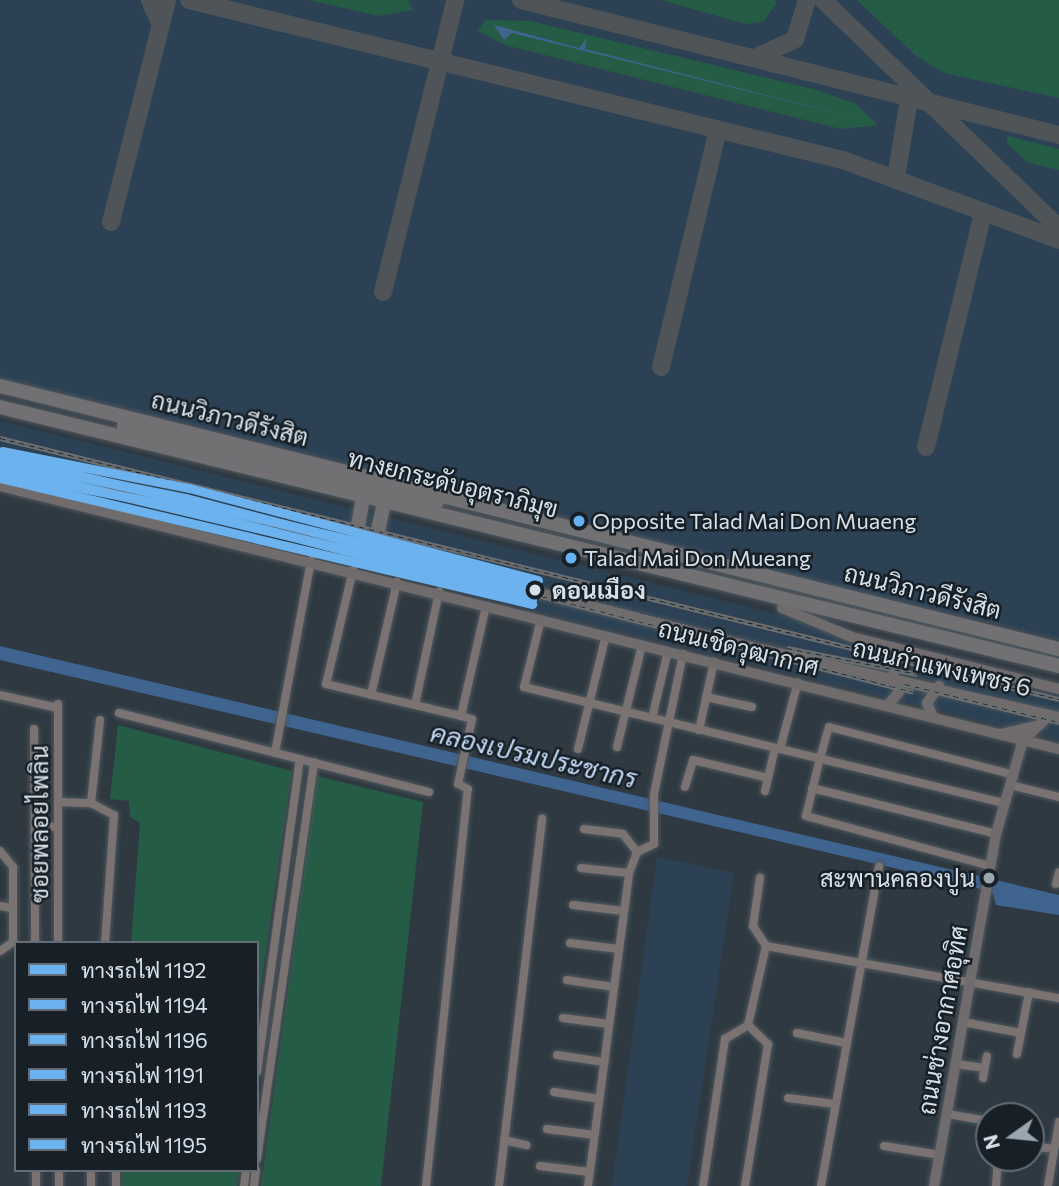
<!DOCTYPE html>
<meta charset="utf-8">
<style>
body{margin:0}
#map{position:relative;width:1059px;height:1186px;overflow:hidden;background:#2f3941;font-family:Commissioner,Sarabun,sans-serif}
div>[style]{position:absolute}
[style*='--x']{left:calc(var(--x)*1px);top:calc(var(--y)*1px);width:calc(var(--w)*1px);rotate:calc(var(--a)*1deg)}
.built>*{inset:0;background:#2c4254}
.green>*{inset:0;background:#255c46}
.water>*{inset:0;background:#3f6490}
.taxiway>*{height:18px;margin:-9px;padding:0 9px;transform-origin:9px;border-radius:9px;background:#4e5458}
.roads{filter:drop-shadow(0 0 2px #4f575e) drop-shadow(0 0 2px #4f575e)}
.street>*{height:8px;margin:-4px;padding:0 4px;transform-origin:4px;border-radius:4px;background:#7a7371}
.secondary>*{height:10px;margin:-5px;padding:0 5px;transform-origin:5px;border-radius:5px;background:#706c6d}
.highway>*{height:14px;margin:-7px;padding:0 7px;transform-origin:7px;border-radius:7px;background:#717073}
.rail>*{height:4.5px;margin-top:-2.25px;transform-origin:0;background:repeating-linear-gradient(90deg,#182027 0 5px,#6c6e70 0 10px);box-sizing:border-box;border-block:2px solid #6c6e70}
.rail-1>*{height:9px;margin:-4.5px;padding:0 4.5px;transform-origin:4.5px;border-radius:4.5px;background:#6bb2ee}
.rail-2>*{height:9px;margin:-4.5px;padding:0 4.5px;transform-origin:4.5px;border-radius:4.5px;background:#6bb2ee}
.rail-3>*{height:9px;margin:-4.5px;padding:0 4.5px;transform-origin:4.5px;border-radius:4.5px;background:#6bb2ee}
.rail-4>*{height:9px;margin:-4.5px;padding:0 4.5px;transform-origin:4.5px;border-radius:4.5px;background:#6bb2ee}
.rail-5>*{height:9px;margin:-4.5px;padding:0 4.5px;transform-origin:4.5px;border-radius:4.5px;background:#6bb2ee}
.rail-6>*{height:9px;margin:-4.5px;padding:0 4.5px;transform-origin:4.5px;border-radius:4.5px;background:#6bb2ee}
.dots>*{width:19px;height:19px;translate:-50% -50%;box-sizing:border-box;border:4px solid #182027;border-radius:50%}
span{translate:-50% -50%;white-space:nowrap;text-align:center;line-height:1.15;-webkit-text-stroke:5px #182027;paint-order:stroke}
.bus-label{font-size:22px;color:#d5e0e9}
.left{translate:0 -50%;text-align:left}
.street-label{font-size:24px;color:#d5e0e9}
.stop-label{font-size:24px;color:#d5e0e9;font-weight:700}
.poi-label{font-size:24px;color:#d5e0e9}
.right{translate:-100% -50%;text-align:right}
.water-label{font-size:26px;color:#c1d9f6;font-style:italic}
.legend{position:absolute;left:14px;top:941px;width:245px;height:231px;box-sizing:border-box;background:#182027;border:2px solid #646d75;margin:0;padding:9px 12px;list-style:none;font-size:21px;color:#d5e0e9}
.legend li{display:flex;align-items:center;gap:14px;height:35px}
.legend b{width:35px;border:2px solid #646d75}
.north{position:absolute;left:975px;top:1102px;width:70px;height:70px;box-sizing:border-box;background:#182027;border:2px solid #646d75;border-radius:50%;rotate:255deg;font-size:19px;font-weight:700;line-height:28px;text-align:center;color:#d5e0e9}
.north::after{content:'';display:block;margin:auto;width:24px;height:32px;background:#9ba6ae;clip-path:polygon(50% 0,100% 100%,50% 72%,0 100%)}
</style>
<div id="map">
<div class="built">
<div style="clip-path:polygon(0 0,1059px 0,1059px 640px,0 383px)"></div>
<div style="clip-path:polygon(0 421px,1059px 684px,1059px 740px,0 479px)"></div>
<div style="clip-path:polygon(657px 857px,734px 873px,687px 1186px,612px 1186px)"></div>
</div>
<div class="green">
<div style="clip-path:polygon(309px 0,408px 0,413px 10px,378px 16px)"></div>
<div style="clip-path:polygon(661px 0,775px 0,776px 4px,763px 22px,745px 24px)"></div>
<div style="clip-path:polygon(857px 0,1059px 0,1059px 98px,944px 73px,915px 55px)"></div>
<div style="clip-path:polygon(485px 20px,530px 21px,817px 90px,856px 104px,878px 125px,841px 129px,505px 45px,478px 31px)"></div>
<div style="clip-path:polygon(1008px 136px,1059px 149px,1059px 170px,1028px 163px,1006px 142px)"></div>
<div style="clip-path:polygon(118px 725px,292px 771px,257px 1012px,257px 943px,131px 943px,140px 823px,130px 817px,129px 801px,110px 799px)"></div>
<div style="clip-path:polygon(317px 776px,423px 802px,381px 1186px,261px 1186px)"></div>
<div style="clip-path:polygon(123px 1170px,239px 1170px,237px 1186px,122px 1186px)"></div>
</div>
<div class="water">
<div style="clip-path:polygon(494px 25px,579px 48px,587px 38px,585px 49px,864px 120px,512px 33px,504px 40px)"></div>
<div style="clip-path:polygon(0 646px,1059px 895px,1059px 915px,996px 905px,993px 894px,971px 886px,0 660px)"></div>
</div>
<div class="taxiway">
<div style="--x:150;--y:0;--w:25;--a:67"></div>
<div style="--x:189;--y:0;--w:673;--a:13.75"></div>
<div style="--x:843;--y:160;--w:230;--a:20.3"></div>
<div style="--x:521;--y:0;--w:555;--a:14.09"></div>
<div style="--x:823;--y:0;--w:328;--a:44"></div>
<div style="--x:759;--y:56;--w:40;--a:-25"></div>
<div style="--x:795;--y:39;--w:41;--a:-72.9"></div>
<div style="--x:896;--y:177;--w:84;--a:-80.4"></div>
<div style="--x:111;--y:222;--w:229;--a:-75.8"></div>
<div style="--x:383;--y:292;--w:301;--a:-76.1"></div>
<div style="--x:661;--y:367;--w:244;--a:-76.5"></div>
<div style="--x:926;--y:447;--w:240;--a:-76.3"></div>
</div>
<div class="roads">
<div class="street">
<div style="--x:353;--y:570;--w:117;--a:103.3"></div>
<div style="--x:326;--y:684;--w:139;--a:13.3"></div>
<div style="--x:461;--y:716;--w:113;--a:-77.2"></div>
<div style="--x:541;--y:619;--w:70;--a:104"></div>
<div style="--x:524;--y:687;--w:494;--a:13.6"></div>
<div style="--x:0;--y:695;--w:59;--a:12.6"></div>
<div style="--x:371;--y:695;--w:116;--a:-77"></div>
<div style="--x:706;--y:697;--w:47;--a:12.3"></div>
<div style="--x:58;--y:704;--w:239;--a:90"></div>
<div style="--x:415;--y:705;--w:116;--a:-78"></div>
<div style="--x:119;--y:713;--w:320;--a:14.3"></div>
<div style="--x:652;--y:718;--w:69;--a:-76.6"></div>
<div style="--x:100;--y:720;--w:83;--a:96.2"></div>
<div style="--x:91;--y:803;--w:26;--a:28"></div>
<div style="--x:114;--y:815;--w:128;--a:94"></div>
<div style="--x:34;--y:729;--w:214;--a:89.7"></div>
<div style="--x:699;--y:730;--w:70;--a:-77.6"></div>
<div style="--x:617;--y:747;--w:105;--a:-76.2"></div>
<div style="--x:578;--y:749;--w:117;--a:-76.2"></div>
<div style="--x:780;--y:749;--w:69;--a:-75"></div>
<div style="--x:275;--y:753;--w:196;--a:-79.4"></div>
<div style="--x:1010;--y:785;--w:50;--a:13.8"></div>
<div style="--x:685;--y:787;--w:28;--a:-73"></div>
<div style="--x:693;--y:760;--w:77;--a:13.5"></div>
<div style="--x:812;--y:788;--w:190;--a:14"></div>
<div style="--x:765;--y:791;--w:44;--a:-76.9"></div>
<div style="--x:58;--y:802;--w:33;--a:2"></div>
<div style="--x:35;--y:825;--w:23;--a:5"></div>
<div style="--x:584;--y:829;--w:39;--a:7"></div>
<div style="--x:623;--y:834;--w:23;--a:52"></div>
<div style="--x:0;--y:851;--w:21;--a:51"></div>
<div style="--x:13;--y:867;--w:75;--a:90"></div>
<div style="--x:13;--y:942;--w:16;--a:145"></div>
<div style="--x:990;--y:866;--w:191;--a:-164.8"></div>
<div style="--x:806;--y:816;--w:60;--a:-76.4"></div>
<div style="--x:820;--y:758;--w:32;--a:-74"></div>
<div style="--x:829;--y:727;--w:191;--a:14.5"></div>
<div style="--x:581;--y:868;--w:48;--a:5.9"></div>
<div style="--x:1056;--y:884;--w:12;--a:-76"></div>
<div style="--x:573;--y:905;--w:51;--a:6.7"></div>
<div style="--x:0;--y:906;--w:13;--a:9"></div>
<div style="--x:570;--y:943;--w:49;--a:7"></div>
<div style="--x:766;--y:946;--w:298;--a:10.1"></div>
<div style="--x:567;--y:980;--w:48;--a:8.5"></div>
<div style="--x:563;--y:1018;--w:46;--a:7.4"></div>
<div style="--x:963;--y:1022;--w:59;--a:10.7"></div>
<div style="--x:748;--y:1025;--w:81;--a:-77.2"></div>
<div style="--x:766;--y:946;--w:24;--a:-123"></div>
<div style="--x:753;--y:926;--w:49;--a:-81.7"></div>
<div style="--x:797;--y:1033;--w:50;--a:11.5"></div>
<div style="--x:1017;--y:1054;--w:63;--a:-79"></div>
<div style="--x:557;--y:1055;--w:48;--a:8.5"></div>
<div style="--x:956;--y:1064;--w:29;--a:8"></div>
<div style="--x:257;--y:1072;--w:316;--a:-82.2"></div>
<div style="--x:983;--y:1078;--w:22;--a:-80"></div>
<div style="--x:554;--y:1092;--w:46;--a:8.8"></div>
<div style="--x:788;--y:1098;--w:47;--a:7.3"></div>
<div style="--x:947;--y:1114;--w:43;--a:9.5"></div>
<div style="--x:547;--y:1129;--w:48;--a:7.1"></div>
<div style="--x:504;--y:1140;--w:23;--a:13"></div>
<div style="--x:884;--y:1146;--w:57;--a:9.1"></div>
<div style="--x:1031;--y:1147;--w:17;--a:3"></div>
<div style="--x:257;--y:1159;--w:401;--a:-81.8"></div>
<div style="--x:540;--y:1166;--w:50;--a:6.8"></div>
<div style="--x:36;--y:1170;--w:16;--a:90"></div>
<div style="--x:59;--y:1170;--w:16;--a:90"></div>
<div style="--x:91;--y:1170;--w:16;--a:90"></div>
<div style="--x:116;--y:1186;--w:16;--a:-90"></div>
<div style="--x:244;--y:1186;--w:16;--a:-83"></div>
<div style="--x:254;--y:1186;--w:16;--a:-83"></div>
<div style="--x:426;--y:1186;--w:399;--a:-84"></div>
<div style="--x:468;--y:789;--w:11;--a:-153"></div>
<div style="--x:458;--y:784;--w:66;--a:-77.8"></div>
<div style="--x:472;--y:719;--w:11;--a:-165"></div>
<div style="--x:499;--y:1186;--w:370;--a:-83.3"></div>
<div style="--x:588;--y:1186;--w:316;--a:-82.5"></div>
<div style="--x:629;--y:873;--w:22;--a:-69"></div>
<div style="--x:637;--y:852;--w:19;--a:-25"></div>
<div style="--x:654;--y:844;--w:50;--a:-90"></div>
<div style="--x:654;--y:794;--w:143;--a:-78.3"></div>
<div style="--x:703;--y:1186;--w:149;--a:-81.5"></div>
<div style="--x:725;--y:1039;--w:27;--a:-31"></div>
<div style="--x:748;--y:1025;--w:28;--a:44"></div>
<div style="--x:768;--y:1044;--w:144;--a:99.2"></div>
<div style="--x:821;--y:1186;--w:325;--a:-79.7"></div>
<div style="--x:996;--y:1186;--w:28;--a:-86"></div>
<div style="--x:1048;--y:1186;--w:65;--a:-80.2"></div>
</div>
<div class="secondary">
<div style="--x:0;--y:456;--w:768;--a:14.25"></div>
<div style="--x:744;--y:645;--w:323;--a:12.9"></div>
<div style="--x:0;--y:486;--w:1091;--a:13.95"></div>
<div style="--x:19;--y:491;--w:32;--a:-66"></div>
<div style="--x:782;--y:608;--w:76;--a:22.5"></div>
<div style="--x:852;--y:637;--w:213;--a:14.1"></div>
<div style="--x:888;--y:705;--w:17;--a:-50"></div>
<div style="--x:899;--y:692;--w:18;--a:-109"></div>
<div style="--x:933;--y:717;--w:15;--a:-113"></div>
<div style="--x:927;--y:703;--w:21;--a:-55"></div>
<div style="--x:1001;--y:734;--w:35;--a:-13"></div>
<div style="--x:934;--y:1186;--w:357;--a:-80"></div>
<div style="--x:996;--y:834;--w:98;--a:-74"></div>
<div style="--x:1023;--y:740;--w:37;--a:-43"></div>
</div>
<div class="highway">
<div style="--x:0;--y:386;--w:1091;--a:13.95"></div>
<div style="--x:0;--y:407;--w:1090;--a:13.74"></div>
<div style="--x:124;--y:426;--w:322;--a:13.6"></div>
<div style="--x:355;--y:543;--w:41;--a:-80.1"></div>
<div style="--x:374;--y:548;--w:41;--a:-77.3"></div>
</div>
</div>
<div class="rail">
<div style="--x:0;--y:438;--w:1091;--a:13.85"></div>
<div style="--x:164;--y:499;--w:774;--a:14.43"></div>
<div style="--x:787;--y:648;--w:133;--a:11.3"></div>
<div style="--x:905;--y:684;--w:159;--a:13.9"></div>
</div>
<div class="rail-1">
<div style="--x:0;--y:461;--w:190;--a:11.3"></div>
<div style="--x:186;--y:498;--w:361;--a:14.8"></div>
</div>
<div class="rail-2">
<div style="--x:0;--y:472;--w:187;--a:11.1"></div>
<div style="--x:184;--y:508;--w:360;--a:14.8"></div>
</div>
<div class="rail-3">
<div style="--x:2;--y:451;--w:191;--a:11.2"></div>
<div style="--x:189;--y:488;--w:361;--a:14.8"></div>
</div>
<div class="rail-4">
<div style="--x:0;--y:467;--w:549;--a:13.38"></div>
</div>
<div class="rail-5">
<div style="--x:0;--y:478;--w:547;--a:13.32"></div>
</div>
<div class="rail-6">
<div style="--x:2;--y:457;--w:549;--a:13.38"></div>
</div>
<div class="dots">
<div style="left:579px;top:521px;background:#66b1f2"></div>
<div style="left:571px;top:558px;background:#66b1f2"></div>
<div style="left:535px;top:590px;background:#d5e0e9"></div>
<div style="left:989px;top:878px;background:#9ba6ae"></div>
</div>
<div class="bus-label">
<span class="left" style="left:592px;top:521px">Opposite Talad Mai Don Muaeng</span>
<span class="left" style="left:584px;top:558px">Talad Mai Don Mueang</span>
</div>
<div class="street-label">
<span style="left:230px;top:418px;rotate:14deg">ถนนวิภาวดีรังสิต</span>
<span style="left:453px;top:483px;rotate:14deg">ทางยกระดับอุตราภิมุข</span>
<span style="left:923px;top:591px;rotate:14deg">ถนนวิภาวดีรังสิต</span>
<span style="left:739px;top:647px;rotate:14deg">ถนนเชิดวุฒากาศ</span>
<span style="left:942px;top:667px;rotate:13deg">ถนนกำแพงเพชร 6</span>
<span style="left:39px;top:824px;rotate:-90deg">ซอยพลอยไพลิน</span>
<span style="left:942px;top:1020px;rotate:-80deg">ถนนช่างอากาศอุทิศ</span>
</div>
<div class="stop-label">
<span class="left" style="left:552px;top:590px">ดอนเมือง</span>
</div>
<div class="poi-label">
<span class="right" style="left:975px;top:878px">สะพานคลองปูน</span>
</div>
<div class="water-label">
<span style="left:534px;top:755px;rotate:13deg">คลองเปรมประชากร</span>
</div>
<ul class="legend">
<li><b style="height:9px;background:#6bb2ee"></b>ทางรถไฟ 1192</li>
<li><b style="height:9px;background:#6bb2ee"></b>ทางรถไฟ 1194</li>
<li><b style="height:9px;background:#6bb2ee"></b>ทางรถไฟ 1196</li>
<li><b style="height:9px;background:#6bb2ee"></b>ทางรถไฟ 1191</li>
<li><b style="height:9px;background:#6bb2ee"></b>ทางรถไฟ 1193</li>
<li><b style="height:9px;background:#6bb2ee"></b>ทางรถไฟ 1195</li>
</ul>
<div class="north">N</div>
</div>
